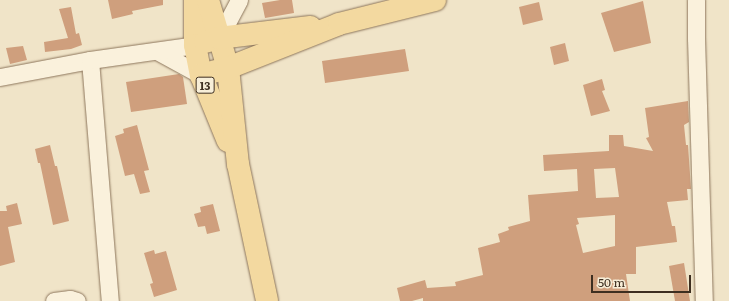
<!DOCTYPE html>
<style>
body{margin:0}
#map{position:relative;width:729px;height:301px;overflow:hidden;background:#f0e4c8;font-family:Literata,serif}
div>[style]{position:absolute}
[style*='--x']{left:calc(var(--x)*1px);top:calc(var(--y)*1px);width:calc(var(--w)*1px);rotate:calc(var(--a)*1deg)}
.building>*{inset:0;background:#cf9f7d}
.roads{filter:drop-shadow(0 0 1px #8d765c) drop-shadow(0 0 1px #8d765c)}
.minor>*{height:17px;margin:-8.5px;padding:0 8.5px;transform-origin:8.5px;border-radius:8.5px;background:#faf1dc}
.major>*{height:22px;margin:-11px;padding:0 11px;transform-origin:11px;border-radius:11px;background:#f3d9a0}
span{translate:-50% -50%;white-space:nowrap;text-align:center;line-height:1.15;-webkit-text-stroke:4px #f7eed8;paint-order:stroke}
.shield-label span{padding:1px 3px;background:#f7eed8;border:1px solid;border-radius:3px;-webkit-text-stroke-width:0}
.shield-label{font-size:11px;color:#3d2e20;font-weight:700}
.scale{position:absolute;left:591px;top:275px;width:100px;height:18px;box-sizing:border-box;border:2px solid #3d2e20;border-top:0;padding-left:5px;font-size:12px;line-height:14px;white-space:nowrap;color:#3d2e20;-webkit-text-stroke:3px #f7eed8;paint-order:stroke}
</style>
<div id="map">
<div class="building">
<div style="clip-path:polygon(108px 0,163px 0,163px 5px,132px 11px,133px 14px,112px 19px)"></div>
<div style="clip-path:polygon(280px 0,292px 0,294px 13px,265px 18px,262px 3px)"></div>
<div style="clip-path:polygon(643px 1px,651px 43px,614px 52px,601px 13px)"></div>
<div style="clip-path:polygon(539px 2px,543px 20px,523px 25px,519px 7px)"></div>
<div style="clip-path:polygon(71px 7px,76px 34px,79px 33px,82px 45px,71px 49px,45px 52px,44px 42px,68px 38px,59px 9px)"></div>
<div style="clip-path:polygon(565px 43px,569px 61px,554px 65px,550px 47px)"></div>
<div style="clip-path:polygon(23px 46px,27px 60px,10px 64px,6px 48px)"></div>
<div style="clip-path:polygon(405px 49px,409px 71px,325px 83px,322px 61px)"></div>
<div style="clip-path:polygon(179px 74px,183px 77px,187px 104px,131px 112px,126px 82px)"></div>
<div style="clip-path:polygon(602px 79px,605px 90px,602px 91px,610px 111px,591px 116px,583px 85px)"></div>
<div style="clip-path:polygon(evenodd,688px 101px,689px 122px,684px 125px,686px 145px,688px 145px,691px 189px,687px 189px,688px 200px,667px 202px,672px 226px,675px 226px,677px 242px,636px 247px,636px 274px,626px 274px,630px 301px,423px 301px,423px 298px,412px 301px,400px 301px,397px 288px,425px 280px,427px 288px,456px 286px,455px 282px,483px 275px,478px 248px,500px 242px,498px 234px,509px 230px,508px 227px,530px 221px,528px 195px,578px 191px,577px 169px,544px 171px,543px 155px,609px 151px,609px 135px,623px 135px,624px 146px,653px 151px,646px 138px,649px 137px,645px 108px,688px 101px,615px 168px,619px 197px,596px 198px,594px 169px,615px 168px,688px 101px,615px 215px,615px 246px,583px 253px,576px 225px,579px 224px,577px 218px,615px 215px)"></div>
<div style="clip-path:polygon(137px 125px,149px 170px,144px 171px,150px 192px,140px 194px,134px 174px,125px 176px,115px 136px,124px 133px,123px 129px)"></div>
<div style="clip-path:polygon(50px 145px,55px 166px,57px 166px,69px 221px,53px 225px,40px 163px,38px 163px,35px 149px)"></div>
<div style="clip-path:polygon(17px 203px,22px 224px,8px 227px,15px 262px,0 266px,0 211px,7px 211px,6px 206px)"></div>
<div style="clip-path:polygon(213px 204px,220px 231px,207px 234px,205px 226px,198px 227px,194px 214px,201px 212px,200px 207px)"></div>
<div style="clip-path:polygon(154px 250px,155px 254px,166px 251px,177px 290px,154px 297px,150px 284px,153px 283px,144px 253px)"></div>
<div style="clip-path:polygon(684px 263px,690px 301px,675px 301px,669px 266px)"></div>
</div>
<div class="roads">
<div class="minor">
<div style="--x:696;--y:0;--w:38;--a:90"></div>
<div style="--x:696;--y:38;--w:263;--a:88.3"></div>
<div style="--x:219;--y:38;--w:43;--a:-62.2"></div>
<div style="--x:157;--y:51;--w:50;--a:28.6"></div>
<div style="--x:90;--y:60;--w:242;--a:85.3"></div>
<div style="--x:0;--y:77;--w:92;--a:-10.7"></div>
<div style="--x:90;--y:60;--w:106;--a:-8.1"></div>
<div style="--x:54;--y:301;--w:16;--a:-7"></div>
<div style="--x:70;--y:299;--w:7;--a:16"></div>
</div>
<div class="major">
<div style="--x:195;--y:0;--w:45;--a:90"></div>
<div style="--x:195;--y:45;--w:31;--a:79"></div>
<div style="--x:201;--y:75;--w:71;--a:67.8"></div>
<div style="--x:208;--y:0;--w:71;--a:73.6"></div>
<div style="--x:228;--y:68;--w:97;--a:84.1"></div>
<div style="--x:238;--y:164;--w:140;--a:78"></div>
<div style="--x:205;--y:42;--w:15;--a:-16"></div>
<div style="--x:219;--y:38;--w:92;--a:-6.9"></div>
<div style="--x:201;--y:75;--w:28;--a:-15"></div>
<div style="--x:228;--y:68;--w:119;--a:-21.6"></div>
<div style="--x:339;--y:24;--w:99;--a:-14"></div>
</div>
</div>
<div class="shield-label">
<span style="left:205px;top:85px">13</span>
</div>
<div class="scale">50 m</div>
</div>
